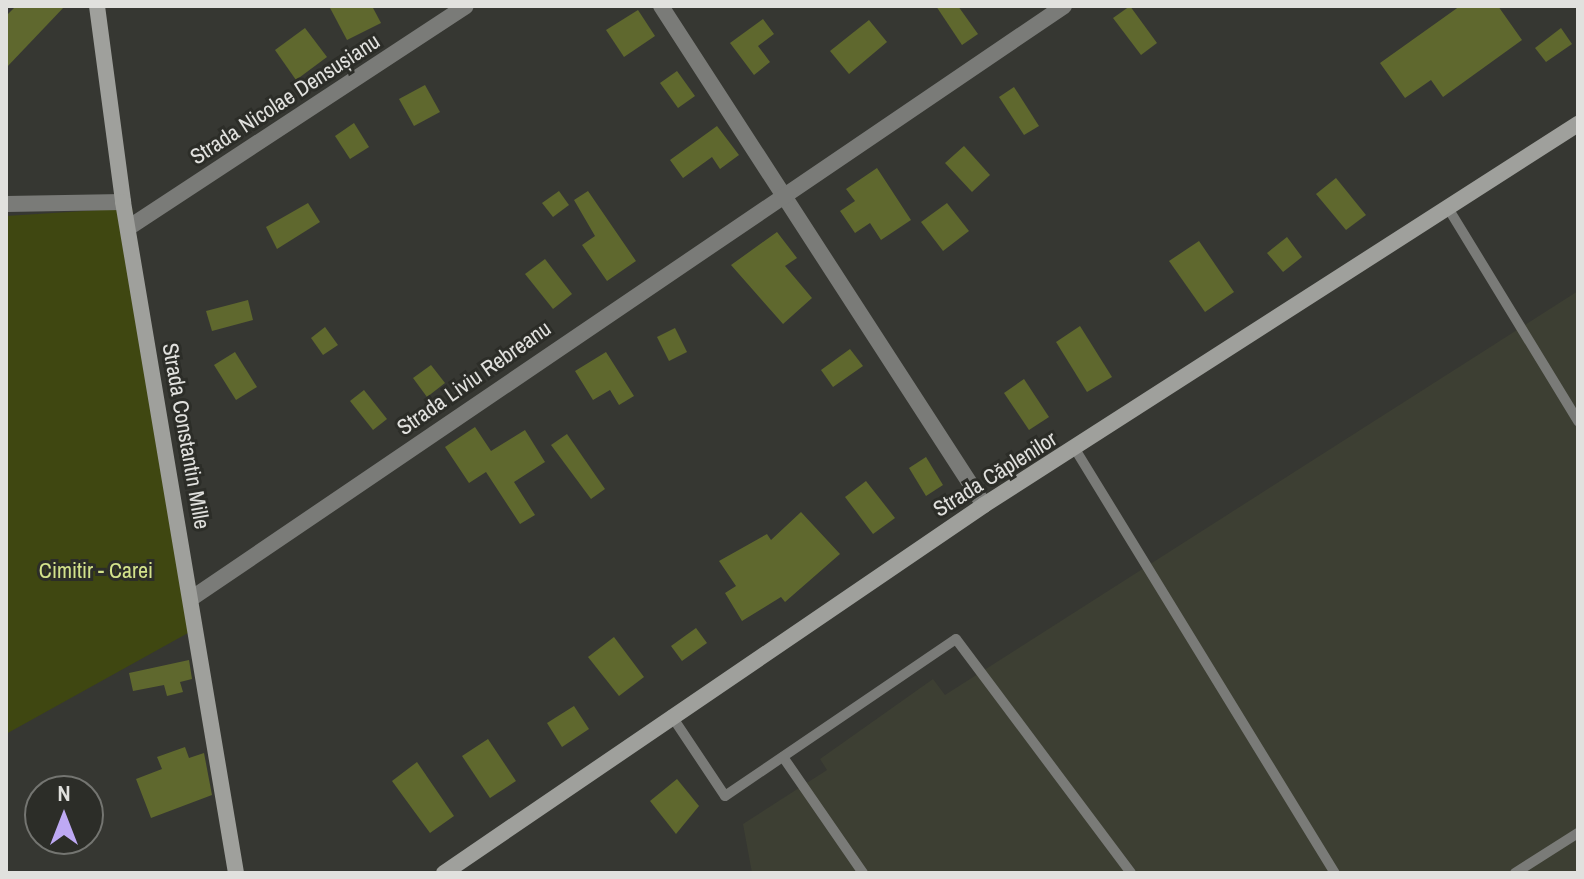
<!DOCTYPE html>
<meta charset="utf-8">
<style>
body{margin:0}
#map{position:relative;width:1584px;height:879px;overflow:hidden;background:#363732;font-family:"Archivo Narrow",sans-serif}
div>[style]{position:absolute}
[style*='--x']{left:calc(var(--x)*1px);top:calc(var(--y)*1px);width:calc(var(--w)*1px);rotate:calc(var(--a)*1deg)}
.built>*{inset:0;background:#3d3f33}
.green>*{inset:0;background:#3f4711}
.building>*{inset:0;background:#5f682e}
.lane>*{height:10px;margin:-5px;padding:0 5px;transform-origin:5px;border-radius:5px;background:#7a7b78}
.street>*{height:16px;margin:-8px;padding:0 8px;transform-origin:8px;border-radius:8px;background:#7a7b78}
.secondary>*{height:16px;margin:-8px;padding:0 8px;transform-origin:8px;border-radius:8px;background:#9fa09c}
span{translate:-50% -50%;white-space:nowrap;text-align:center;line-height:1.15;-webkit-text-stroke:6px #2c2d28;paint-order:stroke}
.street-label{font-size:22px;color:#e1e1de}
.park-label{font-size:22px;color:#d3e28b}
.frame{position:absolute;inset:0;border:8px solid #e1e1de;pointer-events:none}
.north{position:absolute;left:24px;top:775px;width:80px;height:80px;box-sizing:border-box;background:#2c2d28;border:2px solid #747571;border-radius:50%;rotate:0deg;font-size:22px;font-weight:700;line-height:32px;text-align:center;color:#e1e1de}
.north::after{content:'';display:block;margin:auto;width:28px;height:36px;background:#bea9f4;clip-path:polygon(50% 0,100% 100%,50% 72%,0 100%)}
</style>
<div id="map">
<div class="built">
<div style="clip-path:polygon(1578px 291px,1578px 873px,752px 873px,743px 824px,827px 770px,820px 759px,933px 679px,945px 695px)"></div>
</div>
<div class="green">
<div style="clip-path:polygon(132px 208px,197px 628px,6px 734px,6px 216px)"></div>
</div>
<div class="building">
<div style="clip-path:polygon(16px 6px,65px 6px,6px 68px,6px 16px)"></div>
<div style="clip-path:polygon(329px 6px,372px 6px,381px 23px,347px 40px)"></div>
<div style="clip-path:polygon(936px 6px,958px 6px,978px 34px,962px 45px)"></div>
<div style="clip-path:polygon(1130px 6px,1157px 43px,1141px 55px,1113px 18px)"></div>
<div style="clip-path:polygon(1460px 6px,1498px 6px,1522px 40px,1443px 97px,1431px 80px,1405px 98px,1380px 63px)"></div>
<div style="clip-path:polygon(638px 10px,655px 36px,624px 57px,606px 30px)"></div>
<div style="clip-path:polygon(763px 19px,774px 34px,758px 46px,770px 62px,754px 75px,730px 43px)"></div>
<div style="clip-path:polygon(869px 20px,887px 42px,849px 74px,830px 51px)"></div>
<div style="clip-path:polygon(305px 28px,327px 57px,296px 80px,275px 50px)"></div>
<div style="clip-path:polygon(1561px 28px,1572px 44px,1546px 62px,1535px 48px)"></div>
<div style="clip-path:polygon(677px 71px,695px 96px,678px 108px,660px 83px)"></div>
<div style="clip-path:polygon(425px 85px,440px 112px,414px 126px,399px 99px)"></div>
<div style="clip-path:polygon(1014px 87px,1039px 126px,1024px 135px,999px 97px)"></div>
<div style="clip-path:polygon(354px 123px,369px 147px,350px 159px,335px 136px)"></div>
<div style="clip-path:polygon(717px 126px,739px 155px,720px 169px,712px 157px,683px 178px,670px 160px)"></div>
<div style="clip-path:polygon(964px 146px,990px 175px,972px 192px,945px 163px)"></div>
<div style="clip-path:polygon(877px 168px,911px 220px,881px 240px,870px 223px,855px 233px,840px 211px,855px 201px,846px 189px)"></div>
<div style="clip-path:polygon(1336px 178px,1366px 215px,1346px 230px,1316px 194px)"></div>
<div style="clip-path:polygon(559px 191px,569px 205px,553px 217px,542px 203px)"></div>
<div style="clip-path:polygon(588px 191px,636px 261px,607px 281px,582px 245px,595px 236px,574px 200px)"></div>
<div style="clip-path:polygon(308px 203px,320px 222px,277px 249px,266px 227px)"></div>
<div style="clip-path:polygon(947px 203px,969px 231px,943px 251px,921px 222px)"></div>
<div style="clip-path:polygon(777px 232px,797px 258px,785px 266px,812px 298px,783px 324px,731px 265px)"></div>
<div style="clip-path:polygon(1287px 237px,1302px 257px,1283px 272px,1267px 253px)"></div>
<div style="clip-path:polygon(1199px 241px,1234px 292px,1205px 312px,1169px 261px)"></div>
<div style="clip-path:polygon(545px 259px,572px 294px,553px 309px,525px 274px)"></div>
<div style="clip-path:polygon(248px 300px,253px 320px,212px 331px,206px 311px)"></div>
<div style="clip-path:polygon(1080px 326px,1112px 377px,1087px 392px,1056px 342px)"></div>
<div style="clip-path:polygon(325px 327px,338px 345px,323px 355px,311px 338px)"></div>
<div style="clip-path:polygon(675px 328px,687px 352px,669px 361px,657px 337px)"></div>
<div style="clip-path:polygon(850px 349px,863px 366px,833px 387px,821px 370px)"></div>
<div style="clip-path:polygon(235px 352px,257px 387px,236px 400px,214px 365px)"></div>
<div style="clip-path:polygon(606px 352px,634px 396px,619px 405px,610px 390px,593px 400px,575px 371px)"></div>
<div style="clip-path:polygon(431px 365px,445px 383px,427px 397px,413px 378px)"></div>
<div style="clip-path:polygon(1024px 379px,1049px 417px,1029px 430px,1004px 393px)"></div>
<div style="clip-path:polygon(364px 390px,387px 419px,373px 430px,350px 401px)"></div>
<div style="clip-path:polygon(475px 427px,491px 451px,525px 430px,545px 462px,514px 482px,535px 515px,520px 524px,486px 472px,469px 483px,445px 447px)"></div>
<div style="clip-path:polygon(567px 434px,605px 489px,591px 499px,551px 445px)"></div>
<div style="clip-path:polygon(926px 457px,943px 485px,926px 496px,909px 468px)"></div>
<div style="clip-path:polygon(866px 481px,895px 518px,873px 534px,845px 497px)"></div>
<div style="clip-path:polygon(801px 512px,840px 554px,785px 602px,781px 597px,742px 621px,725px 593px,736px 586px,719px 561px,767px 534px,771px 540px)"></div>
<div style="clip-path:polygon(696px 628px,707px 643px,682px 661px,671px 646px)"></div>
<div style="clip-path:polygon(614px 637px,644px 677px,619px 696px,588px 657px)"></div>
<div style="clip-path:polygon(189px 660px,192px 679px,180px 682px,183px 692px,167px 696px,164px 685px,133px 691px,129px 673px)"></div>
<div style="clip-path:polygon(574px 706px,589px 729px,562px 747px,547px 723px)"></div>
<div style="clip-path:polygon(488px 739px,516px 781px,490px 798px,462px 756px)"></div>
<div style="clip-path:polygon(185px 747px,189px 758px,204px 753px,212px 795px,151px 818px,136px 779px,162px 769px,157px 757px)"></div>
<div style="clip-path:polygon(417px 762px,454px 816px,430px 833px,392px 781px)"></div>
<div style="clip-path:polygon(677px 779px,699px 806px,676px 834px,650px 801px)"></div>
</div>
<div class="lane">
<div style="--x:1448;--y:208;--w:250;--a:58.6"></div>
<div style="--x:1075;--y:449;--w:497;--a:58.5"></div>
<div style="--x:671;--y:715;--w:97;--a:56.3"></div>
<div style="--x:725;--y:796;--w:279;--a:-34.2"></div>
<div style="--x:956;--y:639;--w:292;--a:53.2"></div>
<div style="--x:783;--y:757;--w:141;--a:55.4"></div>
<div style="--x:1515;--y:873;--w:75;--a:-32.4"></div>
</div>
<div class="street">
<div style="--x:661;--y:6;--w:594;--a:57.09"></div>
<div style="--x:6;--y:204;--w:117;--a:-1"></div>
<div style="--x:128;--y:228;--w:404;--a:-33.3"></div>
<div style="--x:192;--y:598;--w:1054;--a:-34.17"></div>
</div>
<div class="secondary">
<div style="--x:97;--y:6;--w:198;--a:82.4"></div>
<div style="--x:123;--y:202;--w:680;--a:80.44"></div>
<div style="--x:444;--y:873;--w:653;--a:-34.27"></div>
<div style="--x:984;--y:505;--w:706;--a:-32.68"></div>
</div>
<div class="street-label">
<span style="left:285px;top:99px;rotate:-33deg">Strada Nicolae Densușianu</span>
<span style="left:474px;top:378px;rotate:-35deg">Strada Liviu Rebreanu</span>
<span style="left:186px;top:436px;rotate:80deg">Strada Constantin Mille</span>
<span style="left:995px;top:474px;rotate:-32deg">Strada Căplenilor</span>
</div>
<div class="park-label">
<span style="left:96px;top:571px">Cimitir - Carei</span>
</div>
<div class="frame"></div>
<div class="north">N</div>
</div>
